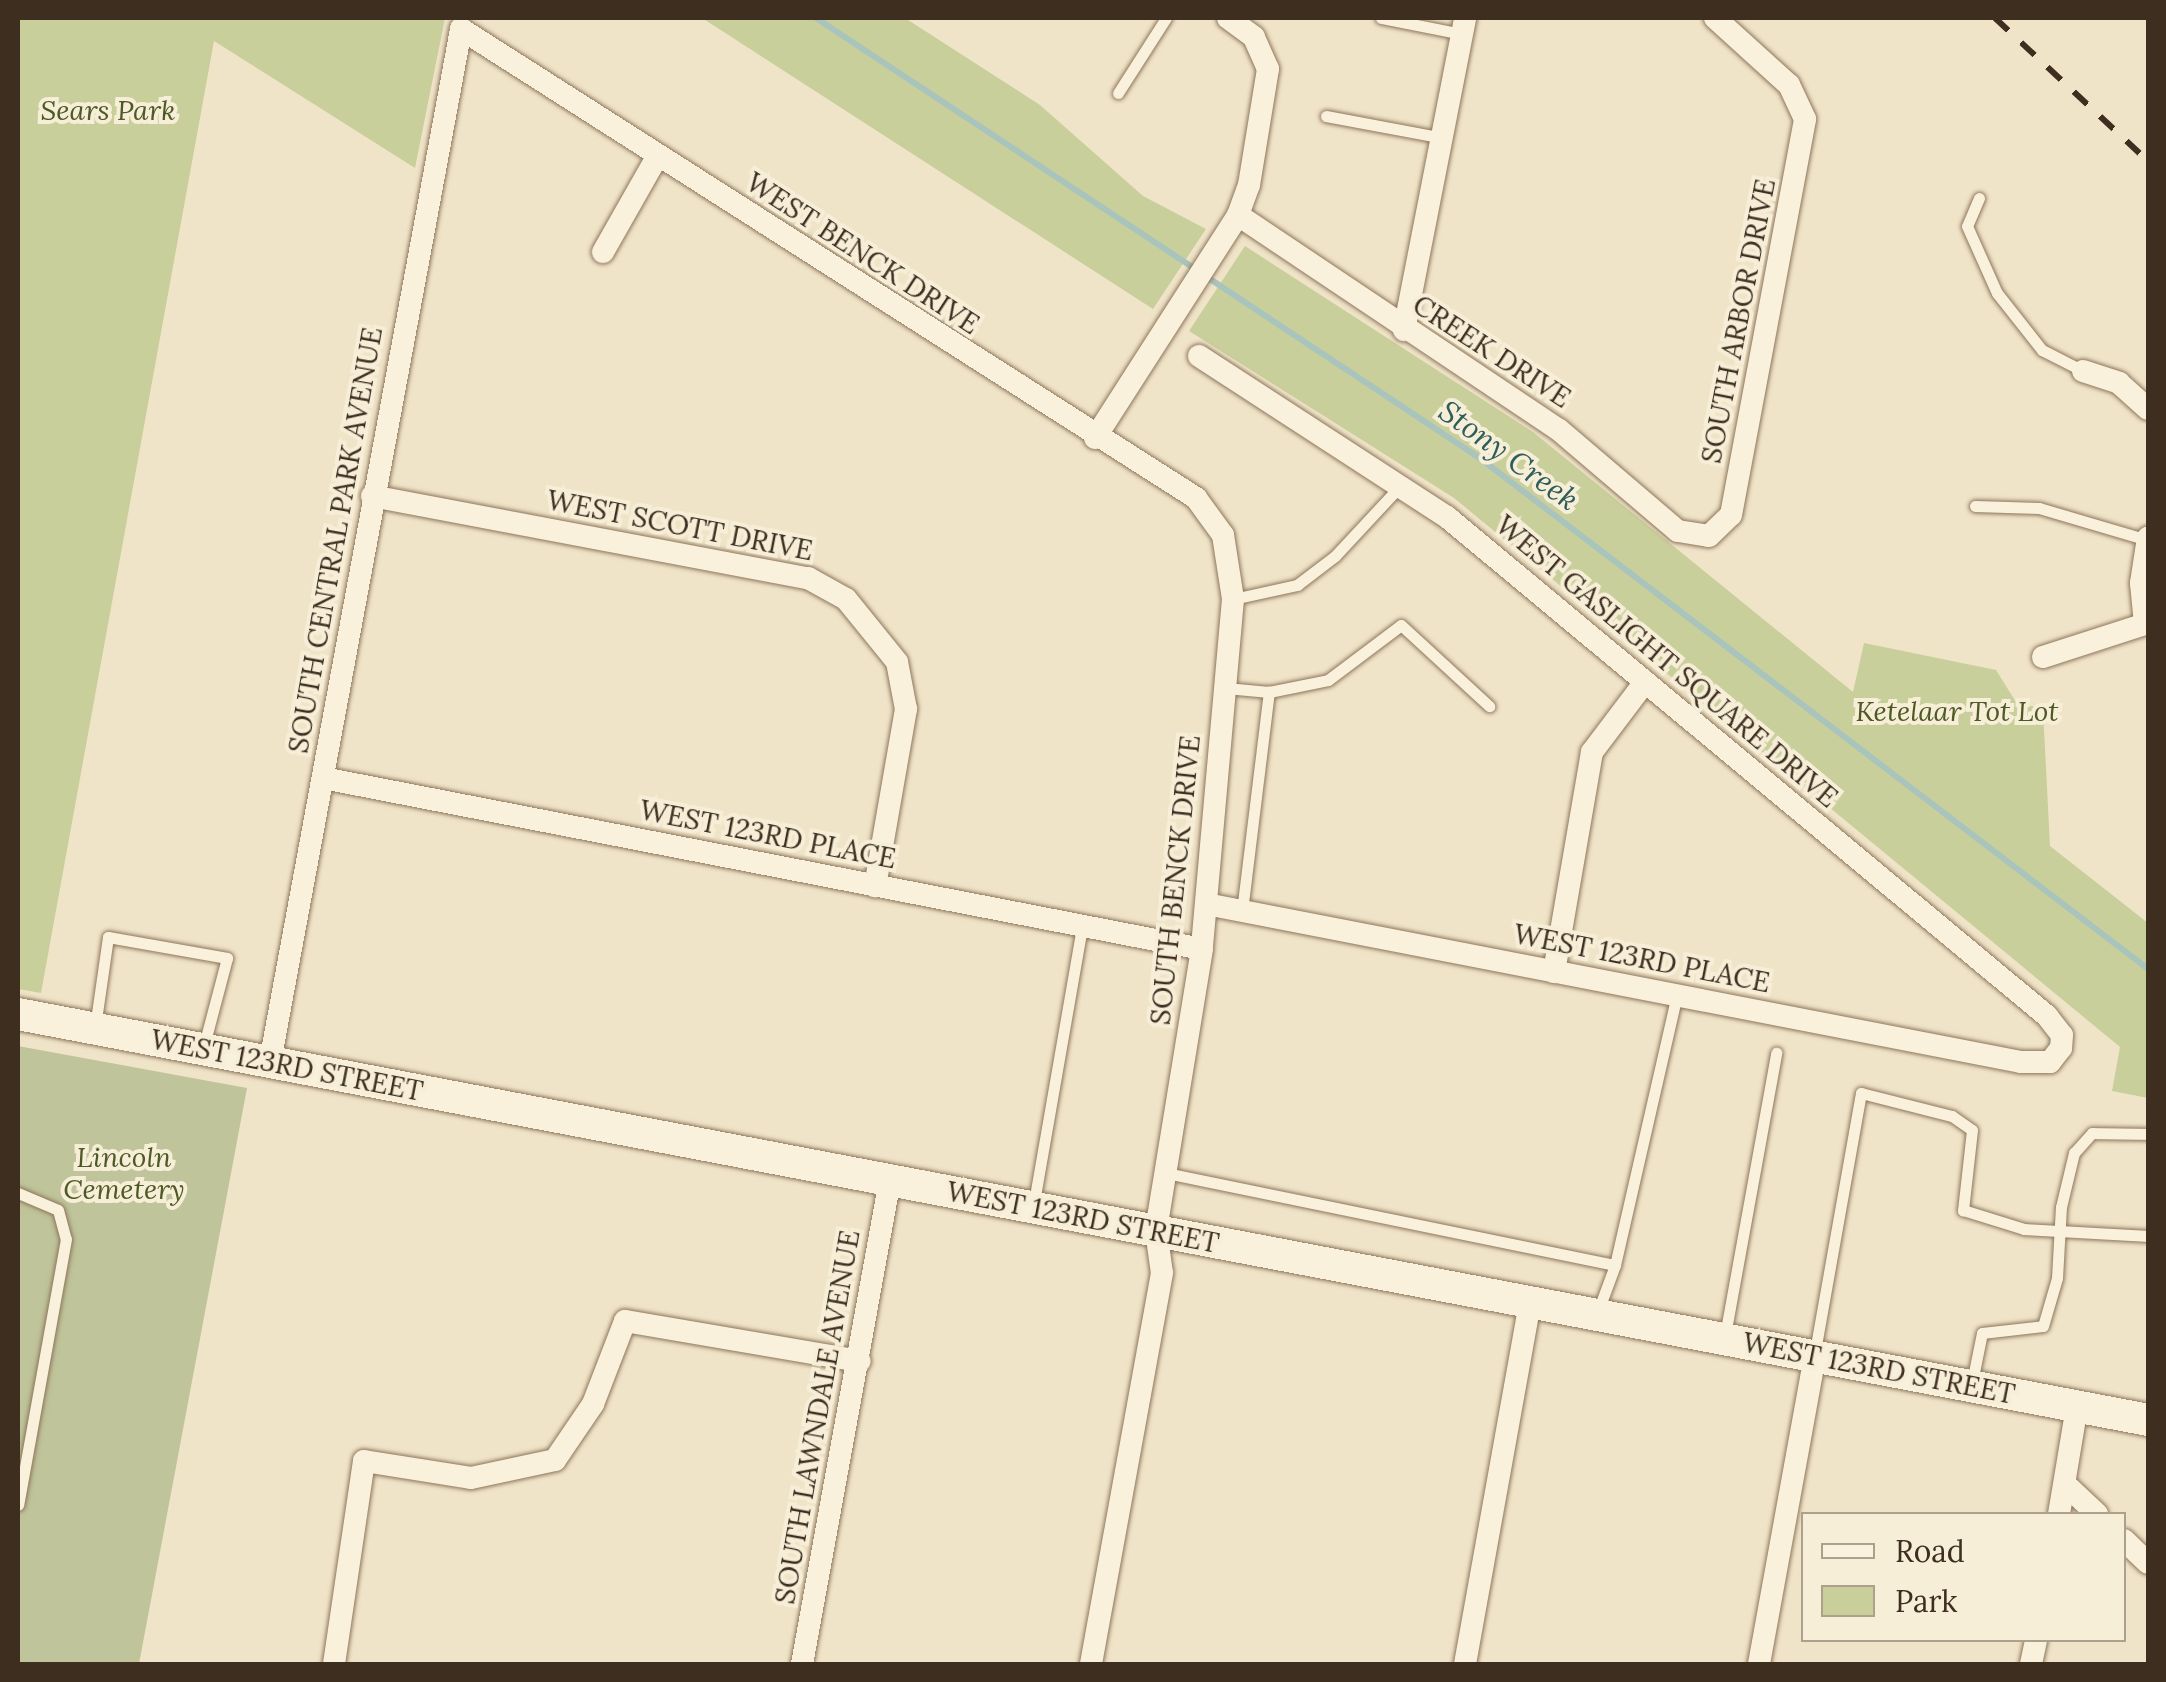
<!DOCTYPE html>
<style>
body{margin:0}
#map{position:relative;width:2166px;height:1682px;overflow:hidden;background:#f0e4c8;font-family:Lora,serif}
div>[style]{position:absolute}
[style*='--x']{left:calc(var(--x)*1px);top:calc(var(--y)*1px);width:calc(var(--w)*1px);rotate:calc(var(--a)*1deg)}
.green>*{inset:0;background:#c9cf9b}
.cemetery>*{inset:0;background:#bfc49a}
.stream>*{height:6px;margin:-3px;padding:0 3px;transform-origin:3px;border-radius:3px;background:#a9c4bc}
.roads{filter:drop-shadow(0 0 2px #8d765c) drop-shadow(0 0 2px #8d765c)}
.lane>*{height:11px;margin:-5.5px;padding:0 5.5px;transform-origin:5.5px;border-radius:5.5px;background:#faf1dc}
.street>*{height:22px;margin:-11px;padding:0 11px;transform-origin:11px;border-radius:11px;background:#faf1dc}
.secondary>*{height:32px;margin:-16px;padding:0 16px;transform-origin:16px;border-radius:16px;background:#faf1dc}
.rail>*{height:6px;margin-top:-3px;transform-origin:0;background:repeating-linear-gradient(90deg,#3d2e20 0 18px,transparent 0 36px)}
span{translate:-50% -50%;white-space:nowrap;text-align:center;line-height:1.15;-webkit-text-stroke:8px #f7eed8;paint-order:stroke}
.park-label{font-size:28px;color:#4d5a26;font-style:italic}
.street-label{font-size:28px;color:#3d2e20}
.water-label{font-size:30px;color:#2f5d5a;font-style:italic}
.frame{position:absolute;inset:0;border:20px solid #3d2e20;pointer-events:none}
.legend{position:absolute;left:1801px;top:1512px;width:325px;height:130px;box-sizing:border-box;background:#f7eed8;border:2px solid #ada18e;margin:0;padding:12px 18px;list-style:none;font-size:30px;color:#3d2e20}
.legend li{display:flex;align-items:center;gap:20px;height:50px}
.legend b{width:50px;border:2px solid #ada18e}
</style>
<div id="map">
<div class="green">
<div style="clip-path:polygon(18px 18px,445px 18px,415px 168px,214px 41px,41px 993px,18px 989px)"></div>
<div style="clip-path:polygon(702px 18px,905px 18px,1040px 105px,1143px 196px,1206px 229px,1153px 309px)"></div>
<div style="clip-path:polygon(1245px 246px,1533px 432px,1853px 692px,1864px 643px,1996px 670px,2016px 702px,2043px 709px,2050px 846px,2148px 923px,2148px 1098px,2112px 1091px,2120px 1047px,1454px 498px,1189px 331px)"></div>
</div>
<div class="cemetery">
<div style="clip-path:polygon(18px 1046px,247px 1088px,139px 1664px,18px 1664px)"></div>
</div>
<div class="stream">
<div style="--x:816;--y:18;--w:457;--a:33.5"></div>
<div style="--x:1207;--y:277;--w:329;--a:33.6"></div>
<div style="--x:1481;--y:459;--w:840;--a:37.4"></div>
</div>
<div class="roads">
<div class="lane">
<div style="--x:1381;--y:18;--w:83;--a:11.2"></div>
<div style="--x:1118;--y:93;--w:89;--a:-57.4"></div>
<div style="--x:1326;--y:116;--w:119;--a:10.6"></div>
<div style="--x:1979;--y:198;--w:30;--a:113"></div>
<div style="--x:1967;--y:226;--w:73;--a:65.9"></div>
<div style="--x:1997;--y:293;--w:73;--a:51.7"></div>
<div style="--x:2042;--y:350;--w:46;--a:27.1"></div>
<div style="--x:1975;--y:506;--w:64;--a:1.8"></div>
<div style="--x:2039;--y:508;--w:114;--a:16.4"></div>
<div style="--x:1233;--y:599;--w:66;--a:-12.3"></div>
<div style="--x:1297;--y:585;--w:48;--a:-37.3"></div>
<div style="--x:1335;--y:556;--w:96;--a:-47.1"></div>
<div style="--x:1226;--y:688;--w:43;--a:5.3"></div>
<div style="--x:1269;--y:692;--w:60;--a:-11.5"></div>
<div style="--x:1328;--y:680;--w:91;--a:-37"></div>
<div style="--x:1401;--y:625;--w:120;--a:42.6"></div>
<div style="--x:1242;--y:911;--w:221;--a:-83"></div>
<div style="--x:95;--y:1027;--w:91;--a:-81.8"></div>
<div style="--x:108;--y:937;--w:121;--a:10"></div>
<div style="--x:227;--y:958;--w:90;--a:104.8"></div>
<div style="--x:1166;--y:1173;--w:458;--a:11.6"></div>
<div style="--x:18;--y:1193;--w:43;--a:23"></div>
<div style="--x:58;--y:1210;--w:30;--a:75"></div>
<div style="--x:66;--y:1239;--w:270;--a:100.2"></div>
<div style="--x:1034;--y:1202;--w:280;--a:-80.1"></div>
<div style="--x:1598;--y:1311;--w:49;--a:-69.7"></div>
<div style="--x:1615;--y:1265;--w:277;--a:-77.1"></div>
<div style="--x:1725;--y:1335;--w:287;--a:-79.7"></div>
<div style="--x:1815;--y:1351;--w:262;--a:-79.9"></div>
<div style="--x:1861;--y:1093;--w:94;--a:14.2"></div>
<div style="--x:1952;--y:1116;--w:24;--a:35"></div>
<div style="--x:1972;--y:1130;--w:81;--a:96.4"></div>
<div style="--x:1963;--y:1210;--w:64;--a:17.3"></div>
<div style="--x:2024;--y:1229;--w:124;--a:3.2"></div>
<div style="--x:1972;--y:1382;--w:50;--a:-78.5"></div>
<div style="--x:1982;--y:1333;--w:61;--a:-6.5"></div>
<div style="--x:2043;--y:1326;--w:50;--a:-73.7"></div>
<div style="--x:2057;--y:1278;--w:71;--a:-86.8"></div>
<div style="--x:2061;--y:1207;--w:56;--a:-76.5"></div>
<div style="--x:2074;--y:1153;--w:27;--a:-48"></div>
<div style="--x:2092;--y:1133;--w:56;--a:1"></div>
</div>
<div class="street">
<div style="--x:1238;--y:215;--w:385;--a:33.8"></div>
<div style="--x:1558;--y:429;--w:157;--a:40.4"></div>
<div style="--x:1678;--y:531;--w:31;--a:9"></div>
<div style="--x:1709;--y:536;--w:30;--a:-44"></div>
<div style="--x:1731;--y:515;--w:403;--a:-79.4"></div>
<div style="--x:1805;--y:119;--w:38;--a:-115"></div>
<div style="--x:1789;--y:85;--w:100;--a:-137.8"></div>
<div style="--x:603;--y:252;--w:109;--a:-60.4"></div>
<div style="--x:1404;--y:330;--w:318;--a:-78.9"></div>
<div style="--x:1199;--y:356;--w:296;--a:33"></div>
<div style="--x:1447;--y:517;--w:780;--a:39.75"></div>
<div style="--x:2047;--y:1016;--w:24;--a:52"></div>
<div style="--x:2062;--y:1035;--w:13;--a:94"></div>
<div style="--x:2061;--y:1048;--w:18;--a:128"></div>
<div style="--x:2050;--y:1062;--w:29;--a:180"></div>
<div style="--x:2021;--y:1062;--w:830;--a:-169.03"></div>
<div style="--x:2083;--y:371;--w:38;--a:18"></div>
<div style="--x:2119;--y:383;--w:39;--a:42"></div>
<div style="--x:1095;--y:438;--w:265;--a:-57.3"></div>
<div style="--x:1238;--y:215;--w:32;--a:-70"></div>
<div style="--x:1249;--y:185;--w:118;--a:-80.7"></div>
<div style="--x:1268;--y:69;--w:35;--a:-114"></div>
<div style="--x:1254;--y:37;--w:32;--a:-144"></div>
<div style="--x:372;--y:496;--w:444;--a:10.7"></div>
<div style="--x:808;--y:578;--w:43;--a:28.9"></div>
<div style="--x:846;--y:599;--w:81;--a:51"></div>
<div style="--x:897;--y:662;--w:48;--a:79.2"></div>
<div style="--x:906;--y:709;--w:180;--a:99.9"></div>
<div style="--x:2043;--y:657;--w:107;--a:-17.9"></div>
<div style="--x:2145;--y:624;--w:41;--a:-95.6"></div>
<div style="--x:2141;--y:583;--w:46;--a:-81.2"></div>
<div style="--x:323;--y:778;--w:895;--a:11.01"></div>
<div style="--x:1554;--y:972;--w:223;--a:-80.2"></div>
<div style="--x:1592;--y:752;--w:88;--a:-52.9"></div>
<div style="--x:270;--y:1062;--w:1051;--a:-79.52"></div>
<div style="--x:461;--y:29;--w:872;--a:32.54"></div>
<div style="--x:1196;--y:498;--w:46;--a:53.9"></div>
<div style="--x:1223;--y:535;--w:65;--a:81.1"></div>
<div style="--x:1233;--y:599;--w:351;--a:95.1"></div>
<div style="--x:1202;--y:949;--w:286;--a:99.3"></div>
<div style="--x:1156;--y:1231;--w:42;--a:81.9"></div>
<div style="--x:1162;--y:1273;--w:397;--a:100.3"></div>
<div style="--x:2065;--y:1484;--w:44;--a:43.2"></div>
<div style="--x:2059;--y:1514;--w:109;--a:-80.5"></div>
<div style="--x:2124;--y:1540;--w:33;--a:44"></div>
<div style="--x:334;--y:1664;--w:205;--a:-81.6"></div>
<div style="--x:364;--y:1461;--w:108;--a:9"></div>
<div style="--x:471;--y:1478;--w:86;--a:-12.1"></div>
<div style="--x:555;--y:1460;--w:68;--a:-55.8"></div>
<div style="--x:593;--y:1404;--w:89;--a:-68.9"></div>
<div style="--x:625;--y:1321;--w:238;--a:9.7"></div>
<div style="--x:802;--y:1664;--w:492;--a:-79.7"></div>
<div style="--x:1465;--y:1664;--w:368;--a:-79.8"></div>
<div style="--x:1759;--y:1664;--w:313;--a:-79.7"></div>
<div style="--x:2031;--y:1664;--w:25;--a:-78"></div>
</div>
<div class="secondary">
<div style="--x:18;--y:1014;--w:2168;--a:10.79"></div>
</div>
</div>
<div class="rail">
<div style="--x:1995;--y:18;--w:209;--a:43.1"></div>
</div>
<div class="park-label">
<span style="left:108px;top:110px">Sears Park</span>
<span style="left:1957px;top:711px">Ketelaar Tot Lot</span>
<span style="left:124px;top:1173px">Lincoln<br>Cemetery</span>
</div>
<div class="street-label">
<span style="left:863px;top:253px;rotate:33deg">WEST BENCK DRIVE</span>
<span style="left:1738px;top:321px;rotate:-79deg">SOUTH ARBOR DRIVE</span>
<span style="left:1492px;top:351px;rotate:33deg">CREEK DRIVE</span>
<span style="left:680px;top:525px;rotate:11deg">WEST SCOTT DRIVE</span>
<span style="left:335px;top:540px;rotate:-80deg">SOUTH CENTRAL PARK AVENUE</span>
<span style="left:1667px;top:661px;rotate:40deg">WEST GASLIGHT SQUARE DRIVE</span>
<span style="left:768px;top:834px;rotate:11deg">WEST 123RD PLACE</span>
<span style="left:1175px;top:880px;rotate:-84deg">SOUTH BENCK DRIVE</span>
<span style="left:1642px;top:958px;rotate:11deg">WEST 123RD PLACE</span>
<span style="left:287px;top:1065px;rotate:11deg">WEST 123RD STREET</span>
<span style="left:1083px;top:1217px;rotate:11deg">WEST 123RD STREET</span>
<span style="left:1879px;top:1368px;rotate:11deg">WEST 123RD STREET</span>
<span style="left:817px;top:1417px;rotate:-80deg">SOUTH LAWNDALE AVENUE</span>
</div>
<div class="water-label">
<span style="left:1509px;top:455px;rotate:36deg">Stony Creek</span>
</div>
<div class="frame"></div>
<ul class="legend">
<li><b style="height:12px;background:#faf1dc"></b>Road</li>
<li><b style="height:28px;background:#c9cf9b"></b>Park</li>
</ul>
</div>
